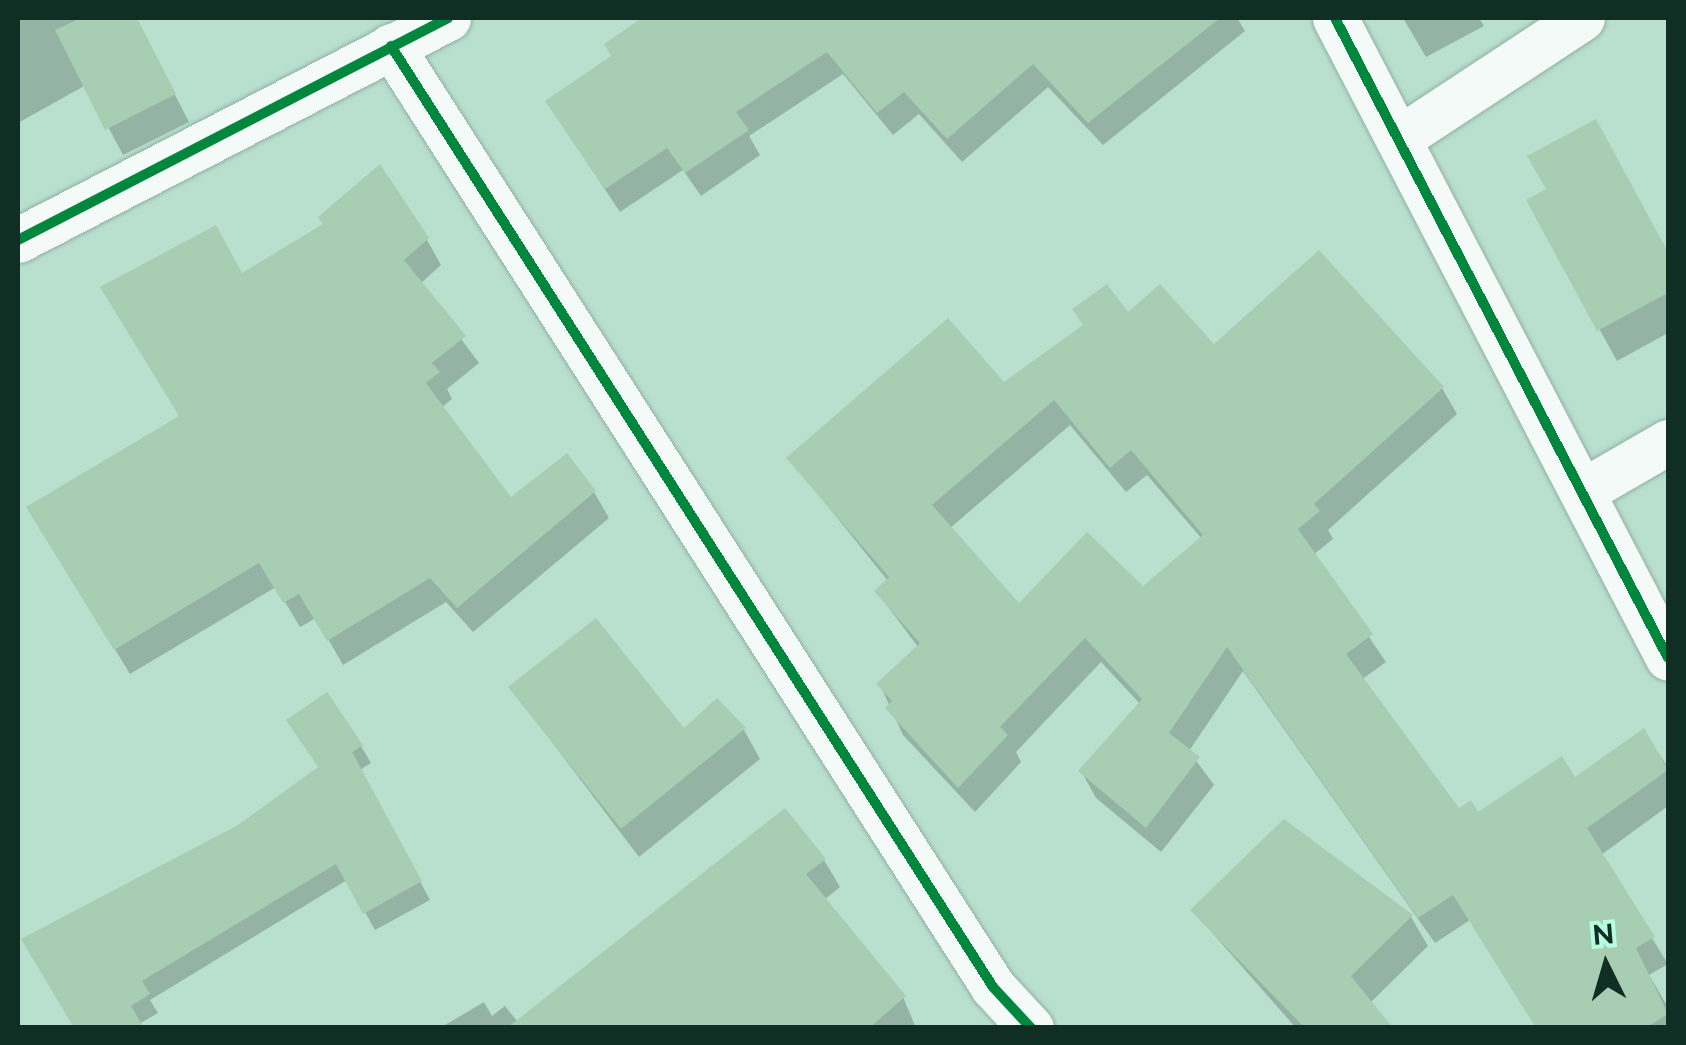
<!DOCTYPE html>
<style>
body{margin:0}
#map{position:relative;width:1686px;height:1045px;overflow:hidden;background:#b9e0cf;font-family:Raleway,sans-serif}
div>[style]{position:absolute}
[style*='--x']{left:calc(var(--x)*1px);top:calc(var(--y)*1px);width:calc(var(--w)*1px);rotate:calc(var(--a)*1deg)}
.shadow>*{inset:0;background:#0003}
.building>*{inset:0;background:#a7cdb3}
.roads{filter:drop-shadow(0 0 2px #91b0a3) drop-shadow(0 0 2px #91b0a3)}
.minor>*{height:45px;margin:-22.5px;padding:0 22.5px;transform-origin:22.5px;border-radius:22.5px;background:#f4faf8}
.cycleway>*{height:10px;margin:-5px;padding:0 5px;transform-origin:5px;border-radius:5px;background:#00873e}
span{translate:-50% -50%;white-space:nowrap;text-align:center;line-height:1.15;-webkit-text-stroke:8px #b5fedf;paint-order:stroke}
.frame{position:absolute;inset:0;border:20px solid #102e23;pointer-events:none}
.north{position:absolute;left:1556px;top:915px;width:100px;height:100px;-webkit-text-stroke:8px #b5fedf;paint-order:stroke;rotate:355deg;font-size:28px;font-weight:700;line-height:40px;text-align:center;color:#102e23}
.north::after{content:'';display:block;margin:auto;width:35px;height:45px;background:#102e23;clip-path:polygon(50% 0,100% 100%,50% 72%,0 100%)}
</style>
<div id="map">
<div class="shadow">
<div style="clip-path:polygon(18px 18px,135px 18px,189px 122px,123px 155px,86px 85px,18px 123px)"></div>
<div style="clip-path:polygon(673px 18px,1237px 18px,1245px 31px,1103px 145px,1048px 87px,962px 162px,919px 114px,893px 135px,843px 74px,749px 136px,760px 155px,701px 196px,683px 170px,620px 212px,562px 125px)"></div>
<div style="clip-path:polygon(1403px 18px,1479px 18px,1484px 26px,1426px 57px)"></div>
<div style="clip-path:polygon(1612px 153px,1668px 255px,1668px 333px,1617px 361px,1529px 201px)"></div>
<div style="clip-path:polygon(427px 240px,441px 265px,420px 284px,479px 363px,447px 389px,452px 399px,442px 407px,510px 501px,594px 492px,609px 518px,473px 632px,446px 602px,343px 665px,316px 618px,300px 627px,276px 587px,130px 674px,44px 533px,181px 418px,241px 276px)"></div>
<div style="clip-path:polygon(evenodd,1128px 315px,1214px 347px,1442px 388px,1457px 414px,1328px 530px,1333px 539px,1313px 555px,1386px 662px,1361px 680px,1458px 811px,1477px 816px,1575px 780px,1643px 731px,1668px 767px,1668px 806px,1601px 855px,1668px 964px,1649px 975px,1668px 1007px,1668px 1028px,1538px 1028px,1470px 920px,1435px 943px,1243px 671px,1189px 751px,1214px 785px,1161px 852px,1096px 798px,1081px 771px,1140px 704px,1101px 662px,1016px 752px,1021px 762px,975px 812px,903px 735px,880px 685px,918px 647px,877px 592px,888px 581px,789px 458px,1003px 386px,1128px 315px,1070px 425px,1126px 492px,1147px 475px,1202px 539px,1143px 589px,1019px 607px,949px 529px,1070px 425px)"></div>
<div style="clip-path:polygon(511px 688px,684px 732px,744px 730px,760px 759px,639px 857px)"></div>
<div style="clip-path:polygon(361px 746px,371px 763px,360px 770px,430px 900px,375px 930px,347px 880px,150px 1000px,158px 1013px,139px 1024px,76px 1028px,239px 827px)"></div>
<div style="clip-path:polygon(824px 860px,840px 887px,824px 900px,903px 997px,916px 1028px,440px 1028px,484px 1002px,492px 1016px,505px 1006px,518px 1022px)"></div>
<div style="clip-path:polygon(1193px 911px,1411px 917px,1428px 946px,1370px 1003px,1390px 1028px,1296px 1028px)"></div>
</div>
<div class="building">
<div style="clip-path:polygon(81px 18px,137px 18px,176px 94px,105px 130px,55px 30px)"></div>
<div style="clip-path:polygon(642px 18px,1220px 18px,1088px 123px,1033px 64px,947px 139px,904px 92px,877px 113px,827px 52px,736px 112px,749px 130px,685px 173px,667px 148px,605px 189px,545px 101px,611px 56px,604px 44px)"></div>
<div style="clip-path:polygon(1596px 119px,1668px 252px,1668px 293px,1597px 331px,1526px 200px,1546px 189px,1527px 156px)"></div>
<div style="clip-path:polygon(380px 164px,429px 238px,404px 260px,466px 336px,432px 363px,440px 372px,426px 383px,511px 497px,567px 453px,596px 491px,457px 608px,430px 578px,327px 641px,299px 594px,283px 603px,259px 563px,114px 650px,26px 507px,179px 416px,100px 287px,216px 225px,242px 273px,323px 224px,318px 217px)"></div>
<div style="clip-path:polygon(evenodd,1319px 250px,1444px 387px,1314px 504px,1320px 511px,1298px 529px,1373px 634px,1346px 654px,1459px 808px,1471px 800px,1478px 812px,1562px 756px,1575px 777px,1644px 728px,1668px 770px,1587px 828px,1655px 937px,1636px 948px,1668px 1014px,1646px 1028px,1536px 1028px,1453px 895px,1418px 918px,1227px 647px,1169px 733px,1200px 757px,1146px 828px,1078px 771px,1142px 699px,1085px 638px,1000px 727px,1008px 735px,958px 788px,885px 708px,892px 701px,876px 684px,920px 643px,874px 591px,889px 577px,786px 458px,948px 318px,1004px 382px,1083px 325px,1072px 309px,1107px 284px,1128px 312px,1160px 284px,1214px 344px,1319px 250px,1054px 400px,1110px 468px,1131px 450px,1203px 535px,1143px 586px,1087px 532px,1019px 603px,932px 505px,1054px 400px)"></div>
<div style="clip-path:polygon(596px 618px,684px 728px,717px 698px,746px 728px,621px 829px,508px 687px)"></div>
<div style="clip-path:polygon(327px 692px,363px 745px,352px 752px,422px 881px,363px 914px,336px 864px,142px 981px,150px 994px,131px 1006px,144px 1028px,74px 1028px,21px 939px,238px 825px,318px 767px,286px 720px)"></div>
<div style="clip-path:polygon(785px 808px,826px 859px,806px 874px,906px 996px,869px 1028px,507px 1028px)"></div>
<div style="clip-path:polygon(1284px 819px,1413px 915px,1351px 976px,1393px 1028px,1305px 1028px,1190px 910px)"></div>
</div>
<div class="roads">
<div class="minor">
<div style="--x:1335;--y:18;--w:721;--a:62.51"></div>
<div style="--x:391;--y:46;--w:1117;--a:57.39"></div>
<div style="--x:993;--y:987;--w:56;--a:47.2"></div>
<div style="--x:1398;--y:139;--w:220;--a:-33.3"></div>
<div style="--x:18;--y:240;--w:484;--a:-27.3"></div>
<div style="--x:1583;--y:491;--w:98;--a:-30"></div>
</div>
</div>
<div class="cycleway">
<div style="--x:1335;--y:18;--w:721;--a:62.51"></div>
<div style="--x:391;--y:46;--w:1117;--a:57.39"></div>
<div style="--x:993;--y:987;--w:56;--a:47.2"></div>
<div style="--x:18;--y:240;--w:484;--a:-27.3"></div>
</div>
<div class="frame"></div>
<div class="north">N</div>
</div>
